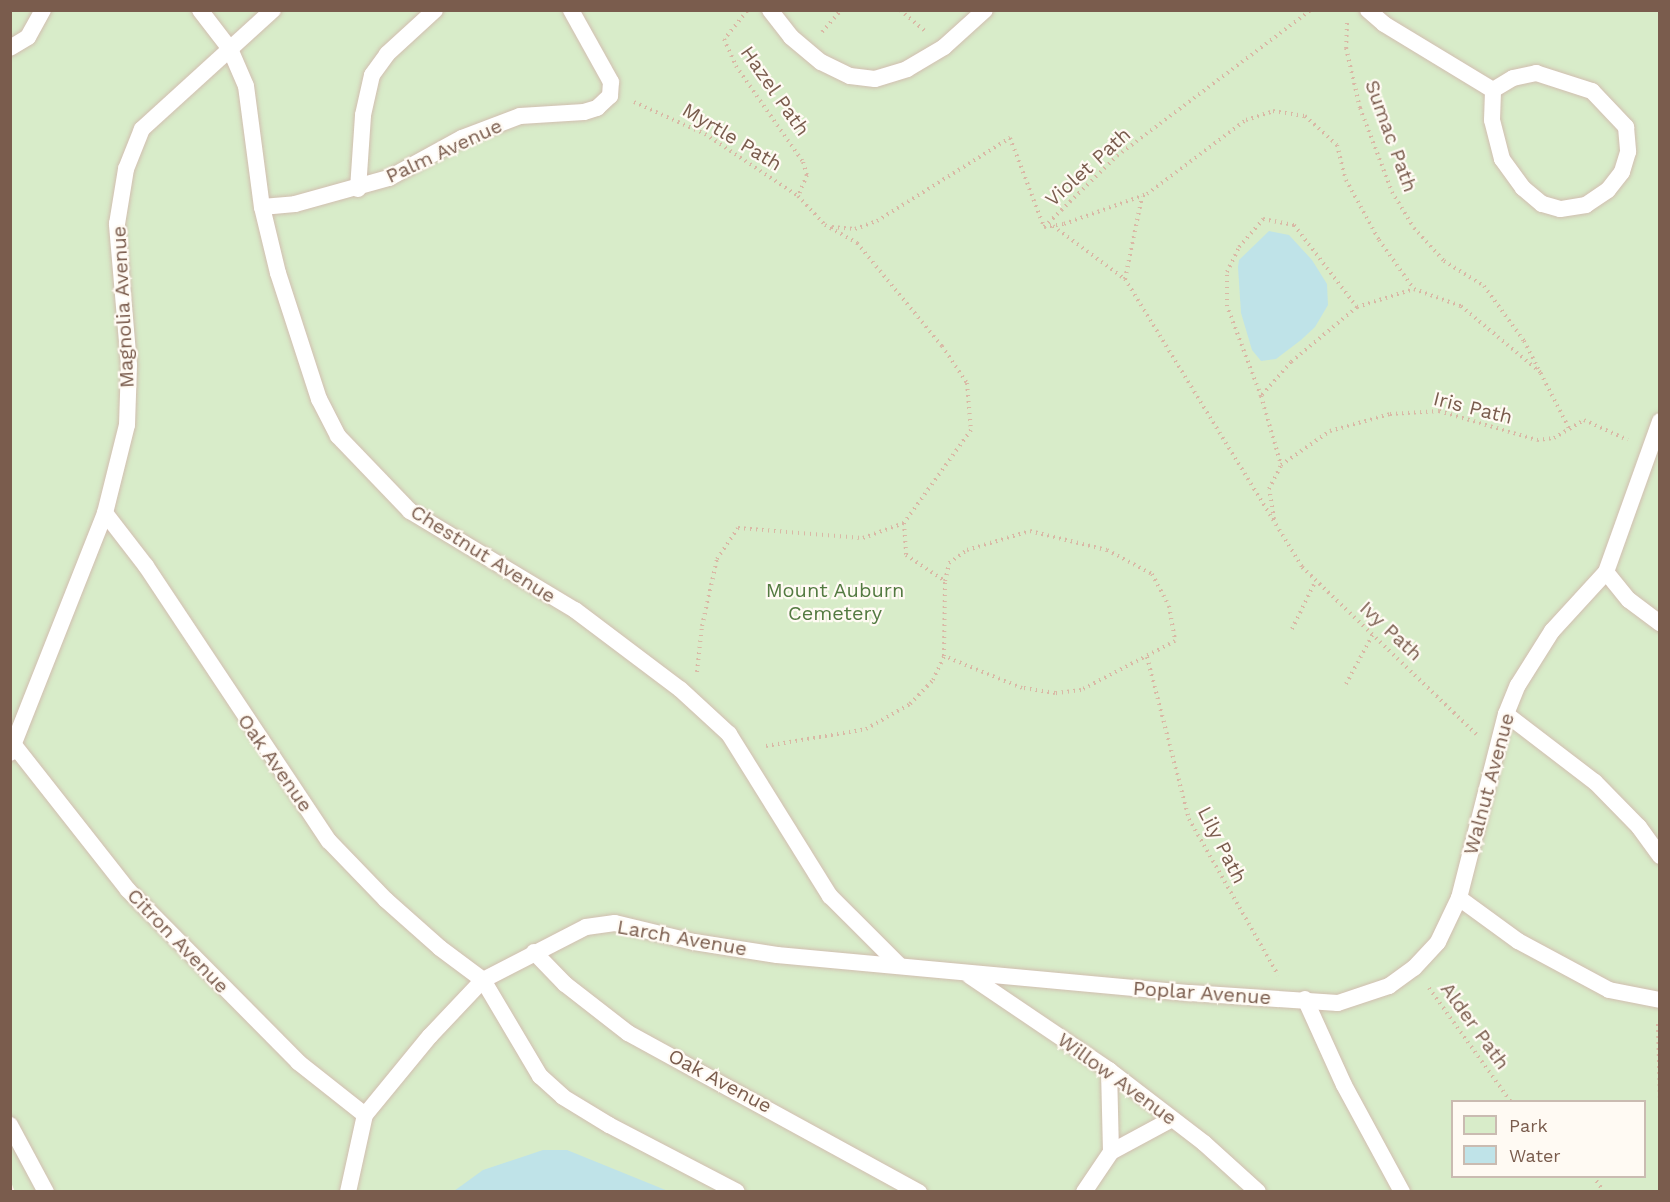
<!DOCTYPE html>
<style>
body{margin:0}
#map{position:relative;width:1670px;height:1202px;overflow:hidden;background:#fdf6ec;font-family:"Work Sans",sans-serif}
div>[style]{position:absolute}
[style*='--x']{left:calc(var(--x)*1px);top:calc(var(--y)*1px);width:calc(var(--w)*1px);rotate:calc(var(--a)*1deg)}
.green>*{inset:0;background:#d8ecc9}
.water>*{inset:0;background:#bfe3e8}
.path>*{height:4px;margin-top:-2px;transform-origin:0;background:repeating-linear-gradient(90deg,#d9b8a5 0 1.5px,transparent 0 6px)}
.roads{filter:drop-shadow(0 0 2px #d1beb0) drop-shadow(0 0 2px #d1beb0)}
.service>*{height:16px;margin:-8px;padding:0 8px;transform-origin:8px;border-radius:8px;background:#fff}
span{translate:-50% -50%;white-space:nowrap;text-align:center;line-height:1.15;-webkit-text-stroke:4.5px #fffaf3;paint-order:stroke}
.street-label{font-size:20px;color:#7a5c4d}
.park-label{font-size:20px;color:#537a41}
.frame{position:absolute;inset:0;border:12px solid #7a5c4d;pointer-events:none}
.legend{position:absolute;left:1451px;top:1100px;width:195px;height:78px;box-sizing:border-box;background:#fffaf3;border:2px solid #cabbb1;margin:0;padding:8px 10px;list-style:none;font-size:18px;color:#7a5c4d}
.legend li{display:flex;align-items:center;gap:12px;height:30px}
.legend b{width:30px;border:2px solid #cabbb1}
</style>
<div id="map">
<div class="green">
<div style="clip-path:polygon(evenodd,11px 11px,1659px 11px,1659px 1191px,15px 1192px,11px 1182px,11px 11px,1452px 1102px,1644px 1102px,1644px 1176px,1452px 1176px,1452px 1102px)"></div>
</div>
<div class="water">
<div style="clip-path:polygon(1269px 231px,1289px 235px,1312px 260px,1327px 284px,1328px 305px,1315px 327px,1301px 340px,1276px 359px,1261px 361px,1252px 350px,1241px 313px,1238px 267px,1239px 260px)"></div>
<div style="clip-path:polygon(543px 1150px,567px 1150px,668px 1191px,454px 1191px,483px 1170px)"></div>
</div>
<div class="path">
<div style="--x:900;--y:10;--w:33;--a:40"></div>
<div style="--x:747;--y:11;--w:36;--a:129"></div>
<div style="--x:724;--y:39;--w:30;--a:66"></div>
<div style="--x:736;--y:66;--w:117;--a:55.1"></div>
<div style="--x:803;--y:162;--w:14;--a:73"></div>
<div style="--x:807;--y:175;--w:23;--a:113"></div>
<div style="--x:1347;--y:23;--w:25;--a:92"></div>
<div style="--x:1346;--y:48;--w:62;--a:76.9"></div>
<div style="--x:1360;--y:108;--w:90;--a:69.1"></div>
<div style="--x:1392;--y:192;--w:42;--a:58.6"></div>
<div style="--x:1414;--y:228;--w:45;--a:47.7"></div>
<div style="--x:1444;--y:261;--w:47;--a:32"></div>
<div style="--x:1484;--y:286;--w:68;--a:54"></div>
<div style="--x:1524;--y:341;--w:98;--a:62.7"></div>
<div style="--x:822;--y:32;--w:29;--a:-49"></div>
<div style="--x:634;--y:102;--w:78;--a:24.3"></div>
<div style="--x:705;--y:134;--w:112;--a:33.7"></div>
<div style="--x:798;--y:196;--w:40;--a:47"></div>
<div style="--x:825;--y:225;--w:37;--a:29"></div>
<div style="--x:857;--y:243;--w:134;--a:50.5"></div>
<div style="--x:942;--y:346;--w:45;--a:56"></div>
<div style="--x:967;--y:383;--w:47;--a:85.1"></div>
<div style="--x:971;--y:430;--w:115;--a:125.8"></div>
<div style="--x:904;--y:523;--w:32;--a:86"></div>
<div style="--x:906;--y:555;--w:47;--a:33.7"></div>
<div style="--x:1053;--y:226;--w:89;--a:36.4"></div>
<div style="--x:1125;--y:279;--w:338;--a:58.4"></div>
<div style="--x:1302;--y:567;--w:243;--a:43.8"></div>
<div style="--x:832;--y:227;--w:23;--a:5"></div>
<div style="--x:855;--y:229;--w:23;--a:-20"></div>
<div style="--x:877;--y:221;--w:157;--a:-32"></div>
<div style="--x:1010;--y:138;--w:95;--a:69.1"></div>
<div style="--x:1044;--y:227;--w:102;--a:-44.2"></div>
<div style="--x:1117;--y:156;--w:243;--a:-37"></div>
<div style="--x:1044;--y:227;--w:20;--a:-9"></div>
<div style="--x:1064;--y:224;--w:88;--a:-19.9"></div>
<div style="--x:1147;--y:194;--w:124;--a:-36.8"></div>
<div style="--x:1246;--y:120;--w:28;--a:-18"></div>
<div style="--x:1273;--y:111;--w:32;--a:9"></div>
<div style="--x:1305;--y:116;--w:43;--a:42.2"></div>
<div style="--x:1337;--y:145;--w:36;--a:76"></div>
<div style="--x:1346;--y:180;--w:68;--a:61.2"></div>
<div style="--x:1379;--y:240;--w:60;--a:54.5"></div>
<div style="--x:1414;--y:289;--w:50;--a:19.9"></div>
<div style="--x:1461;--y:306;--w:104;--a:39.9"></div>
<div style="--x:1125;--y:279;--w:84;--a:-78.3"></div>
<div style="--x:1357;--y:307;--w:86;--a:140.2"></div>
<div style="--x:1291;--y:362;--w:45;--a:131.4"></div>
<div style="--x:1261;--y:396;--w:96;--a:-110.7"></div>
<div style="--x:1227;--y:306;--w:34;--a:-90"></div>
<div style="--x:1227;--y:272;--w:28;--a:-64"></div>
<div style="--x:1239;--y:247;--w:37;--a:-49"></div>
<div style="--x:1263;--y:219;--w:32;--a:11"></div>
<div style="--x:1294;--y:225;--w:103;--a:52.5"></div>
<div style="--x:1357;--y:307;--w:60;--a:-17.5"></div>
<div style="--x:1261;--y:396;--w:72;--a:73.8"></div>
<div style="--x:1274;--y:519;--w:30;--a:-99"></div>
<div style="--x:1269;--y:489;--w:27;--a:-63"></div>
<div style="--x:1281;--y:465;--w:60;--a:-34.8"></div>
<div style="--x:1330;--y:431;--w:62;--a:-15.8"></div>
<div style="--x:1390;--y:414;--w:49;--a:-3.5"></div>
<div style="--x:1439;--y:411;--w:102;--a:16.5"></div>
<div style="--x:1537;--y:440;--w:17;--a:-7"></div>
<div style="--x:1554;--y:438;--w:35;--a:-31"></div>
<div style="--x:1584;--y:420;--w:48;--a:24.4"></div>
<div style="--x:1292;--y:629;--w:52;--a:-63.9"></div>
<div style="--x:1147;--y:657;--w:167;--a:75.5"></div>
<div style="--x:1189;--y:819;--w:180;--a:60.3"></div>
<div style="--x:697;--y:672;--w:46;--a:-83.8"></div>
<div style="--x:702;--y:626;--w:69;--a:-77.4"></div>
<div style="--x:717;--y:559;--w:37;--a:-56"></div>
<div style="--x:738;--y:528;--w:125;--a:4.6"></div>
<div style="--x:863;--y:538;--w:44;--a:-20.1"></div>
<div style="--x:1346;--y:684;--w:57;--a:-61.6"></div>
<div style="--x:766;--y:746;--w:101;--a:-9.6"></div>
<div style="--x:866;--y:729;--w:51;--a:-29.6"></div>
<div style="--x:910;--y:704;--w:33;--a:-46"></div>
<div style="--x:933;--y:680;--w:26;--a:-65"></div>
<div style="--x:944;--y:656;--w:75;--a:-89.2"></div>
<div style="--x:945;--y:581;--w:18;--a:-77"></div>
<div style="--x:949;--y:563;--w:22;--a:-36"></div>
<div style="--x:967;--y:550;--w:66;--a:-16.8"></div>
<div style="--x:1030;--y:531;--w:79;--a:13.9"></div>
<div style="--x:1107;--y:550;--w:51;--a:28.1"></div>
<div style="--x:1152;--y:574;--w:36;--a:62"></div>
<div style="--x:1169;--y:606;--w:36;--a:80"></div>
<div style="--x:1175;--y:641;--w:106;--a:152.5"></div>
<div style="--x:1081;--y:690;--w:26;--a:173"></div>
<div style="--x:1055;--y:693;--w:33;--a:-171"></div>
<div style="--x:1022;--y:688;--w:84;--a:-157.7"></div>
<div style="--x:1429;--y:988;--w:140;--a:54.3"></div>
<div style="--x:1658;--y:1024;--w:78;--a:88.5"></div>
<div style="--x:1593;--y:1176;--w:19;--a:55"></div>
</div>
<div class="roads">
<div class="service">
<div style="--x:200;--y:10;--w:49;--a:52.4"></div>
<div style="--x:230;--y:49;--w:40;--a:66.6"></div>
<div style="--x:246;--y:86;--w:122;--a:82.5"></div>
<div style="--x:262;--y:207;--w:68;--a:76.4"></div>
<div style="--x:278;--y:273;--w:133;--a:72"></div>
<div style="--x:319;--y:399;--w:42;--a:62.8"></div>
<div style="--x:338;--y:436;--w:104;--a:46.2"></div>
<div style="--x:410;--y:511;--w:192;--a:31"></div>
<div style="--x:575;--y:610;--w:131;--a:37"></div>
<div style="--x:680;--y:689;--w:67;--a:42.6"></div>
<div style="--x:729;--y:734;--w:191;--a:58.1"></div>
<div style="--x:830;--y:896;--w:98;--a:45"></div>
<div style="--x:770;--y:10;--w:34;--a:52"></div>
<div style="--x:791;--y:37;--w:39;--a:40"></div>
<div style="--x:821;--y:62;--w:32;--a:26"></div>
<div style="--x:850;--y:76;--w:25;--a:7"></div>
<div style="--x:875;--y:79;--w:34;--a:-17"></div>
<div style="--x:907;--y:69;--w:43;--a:-30.7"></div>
<div style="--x:944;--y:47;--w:55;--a:-42.1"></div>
<div style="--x:1368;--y:10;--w:21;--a:41"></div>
<div style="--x:1384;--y:24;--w:127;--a:31.2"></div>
<div style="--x:10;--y:48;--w:21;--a:-31"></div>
<div style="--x:28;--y:37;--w:31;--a:-61"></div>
<div style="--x:1536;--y:73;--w:59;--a:17.8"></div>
<div style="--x:1592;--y:91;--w:50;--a:46.6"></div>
<div style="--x:1626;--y:127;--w:25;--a:85"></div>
<div style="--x:1628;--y:152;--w:21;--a:107"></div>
<div style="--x:1622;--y:172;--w:23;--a:128"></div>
<div style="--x:1608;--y:190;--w:27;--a:146"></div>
<div style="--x:1586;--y:205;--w:26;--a:171"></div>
<div style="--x:1560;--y:209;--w:19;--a:-164"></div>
<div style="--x:1542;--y:204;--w:25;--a:-140"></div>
<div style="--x:1523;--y:188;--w:36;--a:-126"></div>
<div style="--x:1502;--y:159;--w:40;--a:-104.4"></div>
<div style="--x:1492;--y:120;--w:30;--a:-88"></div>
<div style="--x:1493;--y:90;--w:23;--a:-31"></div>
<div style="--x:1513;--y:78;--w:24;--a:-12"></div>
<div style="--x:358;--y:189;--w:74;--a:-86.1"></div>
<div style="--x:363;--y:115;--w:41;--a:-77.3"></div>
<div style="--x:372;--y:75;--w:26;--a:-54"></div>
<div style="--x:387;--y:54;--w:65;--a:-42.5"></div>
<div style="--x:262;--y:207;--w:33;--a:-5"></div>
<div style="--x:295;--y:204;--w:98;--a:-15.5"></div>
<div style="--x:389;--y:178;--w:83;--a:-28.7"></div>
<div style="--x:462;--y:138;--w:62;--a:-20.8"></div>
<div style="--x:520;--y:116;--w:64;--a:-3.6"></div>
<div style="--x:584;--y:112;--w:14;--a:-17"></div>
<div style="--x:597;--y:108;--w:18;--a:-43"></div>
<div style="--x:610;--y:96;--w:14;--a:-86"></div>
<div style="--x:611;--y:82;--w:82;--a:-119.1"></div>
<div style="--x:105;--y:513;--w:67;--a:52.3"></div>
<div style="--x:146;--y:566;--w:330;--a:56.4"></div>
<div style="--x:329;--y:841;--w:82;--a:46"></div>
<div style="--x:386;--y:900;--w:72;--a:41.6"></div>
<div style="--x:440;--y:948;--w:54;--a:36.7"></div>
<div style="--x:483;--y:980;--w:112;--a:59.3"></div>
<div style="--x:540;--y:1076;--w:31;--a:42"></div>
<div style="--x:563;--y:1097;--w:54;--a:31.3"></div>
<div style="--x:609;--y:1125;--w:144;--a:27.6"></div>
<div style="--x:1606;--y:572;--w:36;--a:51"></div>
<div style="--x:1629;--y:600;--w:39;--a:37"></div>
<div style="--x:1506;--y:714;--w:112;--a:37.4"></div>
<div style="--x:1595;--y:782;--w:63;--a:45.6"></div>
<div style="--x:1639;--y:827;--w:36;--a:54"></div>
<div style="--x:10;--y:740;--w:191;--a:51.8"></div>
<div style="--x:128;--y:890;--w:242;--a:45.3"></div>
<div style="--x:298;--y:1062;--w:85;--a:38.3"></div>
<div style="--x:10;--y:753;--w:258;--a:-68.4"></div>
<div style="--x:105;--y:513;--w:91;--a:-76"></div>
<div style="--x:127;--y:425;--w:60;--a:-88.1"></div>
<div style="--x:129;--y:365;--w:142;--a:-94.9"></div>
<div style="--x:117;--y:224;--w:56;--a:-80.7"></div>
<div style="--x:126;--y:169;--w:43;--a:-68.2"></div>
<div style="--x:142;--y:129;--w:177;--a:-42.3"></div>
<div style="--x:1459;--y:898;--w:73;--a:36.1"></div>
<div style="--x:1518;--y:941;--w:103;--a:28.3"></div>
<div style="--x:1609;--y:990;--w:52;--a:11.1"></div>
<div style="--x:534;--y:952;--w:45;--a:45.9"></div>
<div style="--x:565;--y:984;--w:80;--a:37.9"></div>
<div style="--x:628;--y:1033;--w:332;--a:28.7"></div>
<div style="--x:970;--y:976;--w:168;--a:34.1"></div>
<div style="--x:1109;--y:1070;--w:120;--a:37.5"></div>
<div style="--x:1204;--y:1143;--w:73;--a:42.2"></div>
<div style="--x:1305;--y:999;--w:94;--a:65.6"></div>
<div style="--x:1344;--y:1085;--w:122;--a:61.5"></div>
<div style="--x:10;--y:1125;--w:76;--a:61.8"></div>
<div style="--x:1111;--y:1152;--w:69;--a:-28.4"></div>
<div style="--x:348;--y:1192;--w:79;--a:-77.6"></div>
<div style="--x:365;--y:1115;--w:102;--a:-50.6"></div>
<div style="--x:430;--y:1036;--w:77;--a:-46.6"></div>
<div style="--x:483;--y:980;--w:116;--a:-27.2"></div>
<div style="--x:586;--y:927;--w:29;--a:-8"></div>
<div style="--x:615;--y:923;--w:81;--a:13.5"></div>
<div style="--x:694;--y:942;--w:84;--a:8.9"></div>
<div style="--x:777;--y:955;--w:415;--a:5.3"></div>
<div style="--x:1190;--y:993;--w:148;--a:3.9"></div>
<div style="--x:1338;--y:1003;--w:54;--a:-18.4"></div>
<div style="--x:1389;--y:986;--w:31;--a:-36"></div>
<div style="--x:1414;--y:968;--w:35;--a:-47"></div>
<div style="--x:1438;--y:942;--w:49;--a:-64.5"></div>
<div style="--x:1459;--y:898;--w:190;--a:-75.7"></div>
<div style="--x:1506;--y:714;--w:31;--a:-68"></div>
<div style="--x:1518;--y:685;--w:64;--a:-57.8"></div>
<div style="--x:1552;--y:631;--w:80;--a:-47.5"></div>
<div style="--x:1606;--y:572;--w:160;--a:-70.3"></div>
<div style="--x:1084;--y:1192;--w:48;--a:-56"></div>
<div style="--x:1111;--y:1152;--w:82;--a:-91.4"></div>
</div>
</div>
<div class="street-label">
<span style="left:775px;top:91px;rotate:55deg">Hazel Path</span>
<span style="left:1391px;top:136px;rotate:70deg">Sumac Path</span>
<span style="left:732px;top:137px;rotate:31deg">Myrtle Path</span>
<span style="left:444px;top:151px;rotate:-25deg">Palm Avenue</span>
<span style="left:1088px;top:167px;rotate:-42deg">Violet Path</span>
<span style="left:123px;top:307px;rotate:-93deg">Magnolia Avenue</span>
<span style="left:1473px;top:408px;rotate:14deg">Iris Path</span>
<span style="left:483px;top:554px;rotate:32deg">Chestnut Avenue</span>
<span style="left:1391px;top:631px;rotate:43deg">Ivy Path</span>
<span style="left:275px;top:763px;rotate:55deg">Oak Avenue</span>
<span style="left:1489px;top:784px;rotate:-75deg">Walnut Avenue</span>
<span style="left:1222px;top:845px;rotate:63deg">Lily Path</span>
<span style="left:682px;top:938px;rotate:10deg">Larch Avenue</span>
<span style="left:178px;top:941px;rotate:46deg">Citron Avenue</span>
<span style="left:1202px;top:993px;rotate:4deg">Poplar Avenue</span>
<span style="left:1475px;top:1026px;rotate:54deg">Alder Path</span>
<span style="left:1117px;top:1079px;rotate:36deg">Willow Avenue</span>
<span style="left:720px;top:1081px;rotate:28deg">Oak Avenue</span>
</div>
<div class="park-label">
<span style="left:835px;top:602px">Mount Auburn<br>Cemetery</span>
</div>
<div class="frame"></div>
<ul class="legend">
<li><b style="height:16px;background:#d8ecc9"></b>Park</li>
<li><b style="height:16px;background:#bfe3e8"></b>Water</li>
</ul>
</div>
